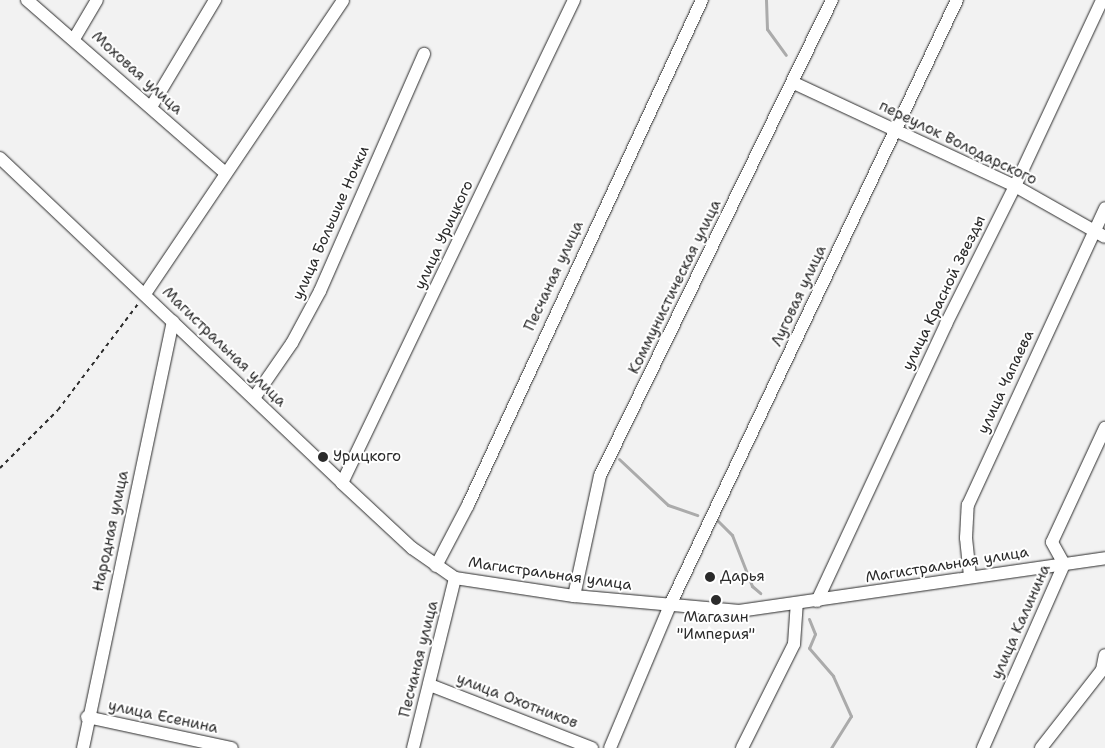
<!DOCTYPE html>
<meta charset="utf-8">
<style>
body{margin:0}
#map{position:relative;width:1105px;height:748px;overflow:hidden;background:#f2f2f2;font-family:"Shantell Sans",sans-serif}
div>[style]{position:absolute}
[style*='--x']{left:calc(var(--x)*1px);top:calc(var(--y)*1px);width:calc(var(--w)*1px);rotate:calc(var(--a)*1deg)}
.stream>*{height:3px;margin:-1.5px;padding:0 1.5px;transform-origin:1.5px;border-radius:1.5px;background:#ababab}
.path>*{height:2px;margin-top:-1px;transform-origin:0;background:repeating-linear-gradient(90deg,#2b2b2b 0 4px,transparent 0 8px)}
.roads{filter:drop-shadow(0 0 1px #2b2b2b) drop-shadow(0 0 1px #2b2b2b)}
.minor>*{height:12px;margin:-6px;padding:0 6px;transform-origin:6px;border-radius:6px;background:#fff}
.dots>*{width:14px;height:14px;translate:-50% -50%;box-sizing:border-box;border:2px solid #fff;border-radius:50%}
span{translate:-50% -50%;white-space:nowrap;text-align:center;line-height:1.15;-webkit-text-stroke:4px #fff;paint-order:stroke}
.street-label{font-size:15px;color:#2b2b2b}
.poi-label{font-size:15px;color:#2b2b2b}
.left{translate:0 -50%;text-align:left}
</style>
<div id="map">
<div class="stream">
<div style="--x:766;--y:0;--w:29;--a:88"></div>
<div style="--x:767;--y:29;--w:32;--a:54"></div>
<div style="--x:619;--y:459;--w:67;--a:43.2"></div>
<div style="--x:668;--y:505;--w:31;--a:19"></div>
<div style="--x:718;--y:521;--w:20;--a:45"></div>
<div style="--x:732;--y:535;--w:55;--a:68.6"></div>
<div style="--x:752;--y:586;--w:11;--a:41"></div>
<div style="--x:809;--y:619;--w:16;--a:68"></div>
<div style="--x:815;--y:634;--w:15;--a:113"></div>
<div style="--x:809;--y:648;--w:37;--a:49"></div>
<div style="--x:833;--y:676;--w:44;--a:65.8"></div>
<div style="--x:851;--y:716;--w:38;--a:122"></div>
</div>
<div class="path">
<div style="--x:0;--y:468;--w:82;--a:-45"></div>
<div style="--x:58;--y:410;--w:133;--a:-53"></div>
</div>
<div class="roads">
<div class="minor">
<div style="--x:27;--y:0;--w:262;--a:41.1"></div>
<div style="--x:74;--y:39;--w:45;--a:-59.5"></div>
<div style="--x:794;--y:83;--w:244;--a:25"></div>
<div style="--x:1015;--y:186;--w:103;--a:29.5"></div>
<div style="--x:151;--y:107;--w:125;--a:-59.1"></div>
<div style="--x:0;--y:158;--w:472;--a:43.5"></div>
<div style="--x:342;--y:483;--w:96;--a:42.9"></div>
<div style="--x:412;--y:548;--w:52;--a:34.9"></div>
<div style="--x:455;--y:578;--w:120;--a:8.6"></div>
<div style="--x:574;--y:596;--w:166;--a:5.2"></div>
<div style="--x:739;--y:611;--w:370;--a:-8.2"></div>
<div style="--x:145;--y:294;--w:354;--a:-56"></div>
<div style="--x:254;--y:398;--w:67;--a:-55.4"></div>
<div style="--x:292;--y:343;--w:59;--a:-61.7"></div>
<div style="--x:320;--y:291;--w:259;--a:-66.3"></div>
<div style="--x:342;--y:483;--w:536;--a:-64.34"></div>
<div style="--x:436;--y:566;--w:69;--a:-62.3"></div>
<div style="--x:468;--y:505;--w:557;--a:-65.14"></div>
<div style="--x:970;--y:576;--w:38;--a:-96"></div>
<div style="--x:966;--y:538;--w:33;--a:-87"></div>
<div style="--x:968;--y:505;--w:327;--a:-65.2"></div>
<div style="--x:574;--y:596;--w:123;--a:-77.8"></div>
<div style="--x:600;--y:476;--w:530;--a:-64.02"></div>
<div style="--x:817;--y:601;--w:306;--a:-65"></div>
<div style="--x:946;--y:324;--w:154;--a:-63.4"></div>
<div style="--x:1015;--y:186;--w:205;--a:-64.9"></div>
<div style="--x:430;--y:685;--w:174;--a:21.3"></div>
<div style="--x:87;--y:717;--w:148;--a:12.1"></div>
<div style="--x:83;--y:748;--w:436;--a:-78.1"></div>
<div style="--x:413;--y:748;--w:175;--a:-76.1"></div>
<div style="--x:610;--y:748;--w:155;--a:-67.2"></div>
<div style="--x:670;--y:605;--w:670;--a:-64.62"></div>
<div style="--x:742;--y:748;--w:116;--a:-63.4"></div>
<div style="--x:794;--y:644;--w:39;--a:-86"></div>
<div style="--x:983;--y:748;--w:201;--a:-66.2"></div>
<div style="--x:1064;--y:564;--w:25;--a:-119"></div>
<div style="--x:1052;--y:542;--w:126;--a:-65.1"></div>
<div style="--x:1041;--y:748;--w:99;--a:-52"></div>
<div style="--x:1102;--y:670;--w:15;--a:-79"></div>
</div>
</div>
<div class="dots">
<div style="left:323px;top:457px;background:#2b2b2b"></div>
<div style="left:710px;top:577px;background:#2b2b2b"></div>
<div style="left:716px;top:600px;background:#2b2b2b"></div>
</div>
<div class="street-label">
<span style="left:137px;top:73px;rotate:42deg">Моховая улица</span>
<span style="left:958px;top:143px;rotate:26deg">переулок Володарского</span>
<span style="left:331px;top:223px;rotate:-66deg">улица Большие Ночки</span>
<span style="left:444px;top:235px;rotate:-65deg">улица Урицкого</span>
<span style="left:554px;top:276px;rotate:-65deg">Песчаная улица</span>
<span style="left:675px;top:287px;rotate:-64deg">Коммунистическая улица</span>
<span style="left:944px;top:293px;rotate:-64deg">улица Красной Звезды</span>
<span style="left:799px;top:296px;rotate:-65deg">Луговая улица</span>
<span style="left:224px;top:347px;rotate:44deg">Магистральная улица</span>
<span style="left:1006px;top:382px;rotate:-65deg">улица Чапаева</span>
<span style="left:111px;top:531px;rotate:-78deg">Народная улица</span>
<span style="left:947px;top:565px;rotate:-9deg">Магистральная улица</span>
<span style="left:550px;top:574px;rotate:8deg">Магистральная улица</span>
<span style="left:1021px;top:622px;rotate:-66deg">улица Калинина</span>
<span style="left:419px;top:659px;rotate:-76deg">Песчаная улица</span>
<span style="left:517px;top:701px;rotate:21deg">улица Охотников</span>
<span style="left:163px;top:717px;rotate:12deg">улица Есенина</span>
</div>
<div class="poi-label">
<span class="left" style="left:333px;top:457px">Урицкого</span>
<span class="left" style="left:720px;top:577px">Дарья</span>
<span style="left:716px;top:626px">Магазин<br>"Империя"</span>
</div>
</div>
